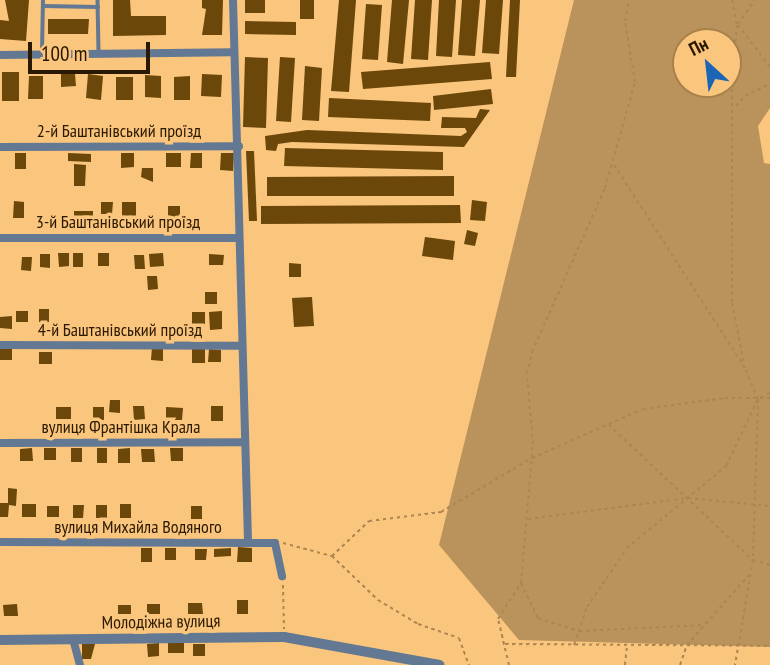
<!DOCTYPE html>
<meta charset="utf-8">
<style>
body{margin:0}
#map{position:relative;width:770px;height:665px;overflow:hidden;background:#fac57d;font-family:"PT Sans Narrow",sans-serif}
div>[style]{position:absolute}
[style*='--x']{left:calc(var(--x)*1px);top:calc(var(--y)*1px);width:calc(var(--w)*1px);rotate:calc(var(--a)*1deg)}
.forest>*{inset:0;background:#ba925b}
.building>*{inset:0;background:#6b4709}
.path>*{height:2px;margin-top:-1px;transform-origin:0;background:repeating-linear-gradient(90deg,#ad854f 0 3.5px,transparent 0 7px)}
.service>*{height:3.5px;margin:-1.75px;padding:0 1.75px;transform-origin:1.75px;border-radius:1.75px;background:#637893}
.minor>*{height:8px;margin:-4px;padding:0 4px;transform-origin:4px;border-radius:4px;background:#637893}
.tertiary>*{height:10px;margin:-5px;padding:0 5px;transform-origin:5px;border-radius:5px;background:#637893}
span{translate:-50% -50%;white-space:nowrap;text-align:center;line-height:1.15;-webkit-text-stroke:7px #fac57d;paint-order:stroke}
.street-label{font-size:18px;color:#2b1800}
.north{position:absolute;left:672px;top:28px;width:70px;height:70px;box-sizing:border-box;background:#fac57d;border:2px solid #a7804b;border-radius:50%;rotate:333deg;font-size:19px;font-weight:700;line-height:28px;text-align:center;color:#2b1800}
.north::after{content:'';display:block;margin:auto;width:24px;height:32px;background:#1c65b5;clip-path:polygon(50% 0,100% 100%,50% 72%,0 100%)}
.scale{position:absolute;left:28px;top:42px;width:122px;height:32px;box-sizing:border-box;border:4px solid #2b1800;border-top:0;padding-left:9px;font-size:21px;line-height:24px;white-space:nowrap;color:#2b1800;-webkit-text-stroke:5px #fac57d;paint-order:stroke}
</style>
<div id="map">
<div class="forest">
<div style="clip-path:polygon(evenodd,574px 0,770px 0,770px 108px,758px 126px,764px 163px,770px 164px,770px 647px,519px 640px,439px 545px,574px 0,686px 42px,728px 42px,728px 84px,686px 84px,686px 42px)"></div>
</div>
<div class="building">
<div style="clip-path:polygon(5px 0,29px 0,26px 41px,0 39px,0 20px,9px 21px)"></div>
<div style="clip-path:polygon(113px 0,130px 0,131px 16px,166px 16px,166px 35px,113px 36px)"></div>
<div style="clip-path:polygon(202px 0,223px 0,222px 35px,202px 35px,206px 9px,202px 8px)"></div>
<div style="clip-path:polygon(245px 0,265px 0,265px 13px,245px 13px)"></div>
<div style="clip-path:polygon(300px 0,314px 0,314px 19px,300px 19px)"></div>
<div style="clip-path:polygon(339px 0,356px 0,349px 92px,331px 91px)"></div>
<div style="clip-path:polygon(392px 0,409px 0,403px 64px,387px 62px)"></div>
<div style="clip-path:polygon(415px 0,432px 0,428px 60px,411px 59px)"></div>
<div style="clip-path:polygon(439px 0,456px 0,452px 57px,436px 56px)"></div>
<div style="clip-path:polygon(462px 0,480px 0,475px 56px,458px 55px)"></div>
<div style="clip-path:polygon(486px 0,503px 0,499px 54px,482px 53px)"></div>
<div style="clip-path:polygon(510px 0,520px 0,516px 77px,506px 77px)"></div>
<div style="clip-path:polygon(366px 4px,382px 5px,378px 60px,362px 59px)"></div>
<div style="clip-path:polygon(48px 19px,89px 19px,88px 34px,48px 34px)"></div>
<div style="clip-path:polygon(245px 21px,296px 22px,296px 35px,245px 34px)"></div>
<div style="clip-path:polygon(245px 57px,268px 58px,266px 128px,243px 127px)"></div>
<div style="clip-path:polygon(280px 57px,295px 58px,291px 122px,276px 121px)"></div>
<div style="clip-path:polygon(490px 62px,492px 79px,363px 89px,361px 72px)"></div>
<div style="clip-path:polygon(305px 66px,322px 68px,319px 121px,302px 120px)"></div>
<div style="clip-path:polygon(2px 72px,19px 72px,19px 101px,2px 101px)"></div>
<div style="clip-path:polygon(61px 74px,75px 74px,76px 86px,61px 87px)"></div>
<div style="clip-path:polygon(88px 74px,103px 76px,101px 100px,86px 98px)"></div>
<div style="clip-path:polygon(202px 74px,222px 75px,221px 97px,201px 96px)"></div>
<div style="clip-path:polygon(145px 75px,161px 76px,161px 98px,145px 97px)"></div>
<div style="clip-path:polygon(29px 76px,43px 76px,43px 99px,28px 99px)"></div>
<div style="clip-path:polygon(190px 76px,190px 100px,174px 100px,174px 77px)"></div>
<div style="clip-path:polygon(116px 77px,133px 77px,133px 100px,116px 100px)"></div>
<div style="clip-path:polygon(491px 89px,493px 104px,434px 110px,433px 96px)"></div>
<div style="clip-path:polygon(329px 98px,431px 103px,430px 121px,328px 117px)"></div>
<div style="clip-path:polygon(480px 109px,490px 110px,464px 147px,292px 142px,278px 144px,276px 151px,266px 150px,265px 136px,307px 130px,461px 136px,467px 132px,465px 128px,441px 128px,442px 117px,476px 118px)"></div>
<div style="clip-path:polygon(285px 148px,443px 152px,443px 170px,284px 166px)"></div>
<div style="clip-path:polygon(246px 151px,254px 151px,257px 221px,249px 221px)"></div>
<div style="clip-path:polygon(15px 153px,26px 153px,26px 169px,15px 169px)"></div>
<div style="clip-path:polygon(68px 153px,91px 154px,91px 162px,68px 161px)"></div>
<div style="clip-path:polygon(121px 153px,134px 153px,134px 167px,121px 168px)"></div>
<div style="clip-path:polygon(166px 153px,181px 153px,181px 167px,166px 167px)"></div>
<div style="clip-path:polygon(191px 153px,202px 153px,202px 168px,190px 168px)"></div>
<div style="clip-path:polygon(221px 153px,234px 153px,233px 171px,220px 170px)"></div>
<div style="clip-path:polygon(74px 164px,86px 165px,85px 186px,74px 186px)"></div>
<div style="clip-path:polygon(142px 168px,153px 168px,153px 182px,141px 177px)"></div>
<div style="clip-path:polygon(454px 176px,454px 196px,267px 196px,267px 177px)"></div>
<div style="clip-path:polygon(472px 200px,487px 202px,485px 221px,470px 220px)"></div>
<div style="clip-path:polygon(14px 201px,24px 202px,24px 218px,13px 218px)"></div>
<div style="clip-path:polygon(101px 202px,113px 202px,112px 214px,101px 214px)"></div>
<div style="clip-path:polygon(122px 202px,136px 202px,136px 218px,122px 218px)"></div>
<div style="clip-path:polygon(460px 205px,461px 223px,261px 224px,261px 206px)"></div>
<div style="clip-path:polygon(168px 206px,180px 206px,180px 218px,168px 218px)"></div>
<div style="clip-path:polygon(74px 211px,93px 211px,93px 219px,74px 219px)"></div>
<div style="clip-path:polygon(467px 230px,478px 233px,475px 246px,464px 244px)"></div>
<div style="clip-path:polygon(425px 237px,455px 241px,453px 260px,422px 256px)"></div>
<div style="clip-path:polygon(58px 253px,69px 253px,69px 266px,59px 267px)"></div>
<div style="clip-path:polygon(73px 253px,83px 253px,83px 267px,73px 267px)"></div>
<div style="clip-path:polygon(98px 253px,109px 253px,109px 266px,98px 266px)"></div>
<div style="clip-path:polygon(163px 253px,164px 266px,150px 267px,149px 254px)"></div>
<div style="clip-path:polygon(40px 254px,50px 254px,50px 268px,40px 267px)"></div>
<div style="clip-path:polygon(209px 254px,224px 255px,223px 265px,209px 265px)"></div>
<div style="clip-path:polygon(134px 255px,144px 255px,145px 269px,135px 269px)"></div>
<div style="clip-path:polygon(22px 257px,32px 257px,31px 271px,21px 270px)"></div>
<div style="clip-path:polygon(289px 263px,301px 264px,301px 277px,289px 277px)"></div>
<div style="clip-path:polygon(147px 276px,157px 276px,158px 289px,148px 290px)"></div>
<div style="clip-path:polygon(205px 292px,217px 292px,217px 304px,205px 304px)"></div>
<div style="clip-path:polygon(312px 297px,314px 326px,294px 327px,292px 298px)"></div>
<div style="clip-path:polygon(39px 309px,49px 309px,49px 322px,39px 322px)"></div>
<div style="clip-path:polygon(16px 311px,28px 311px,28px 322px,16px 322px)"></div>
<div style="clip-path:polygon(222px 311px,222px 329px,210px 330px,209px 312px)"></div>
<div style="clip-path:polygon(192px 312px,205px 312px,205px 324px,192px 324px)"></div>
<div style="clip-path:polygon(12px 316px,12px 329px,0 328px,0 317px)"></div>
<div style="clip-path:polygon(0 347px,12px 348px,12px 360px,0 360px)"></div>
<div style="clip-path:polygon(152px 347px,163px 348px,163px 361px,151px 360px)"></div>
<div style="clip-path:polygon(192px 349px,205px 349px,205px 363px,192px 363px)"></div>
<div style="clip-path:polygon(209px 349px,221px 350px,221px 362px,208px 362px)"></div>
<div style="clip-path:polygon(39px 352px,52px 352px,52px 364px,39px 364px)"></div>
<div style="clip-path:polygon(110px 400px,120px 400px,120px 413px,109px 412px)"></div>
<div style="clip-path:polygon(133px 406px,144px 406px,145px 419px,134px 420px)"></div>
<div style="clip-path:polygon(211px 406px,223px 406px,223px 421px,211px 421px)"></div>
<div style="clip-path:polygon(56px 407px,71px 407px,71px 419px,56px 419px)"></div>
<div style="clip-path:polygon(93px 407px,104px 407px,104px 420px,93px 419px)"></div>
<div style="clip-path:polygon(166px 407px,183px 408px,182px 420px,166px 420px)"></div>
<div style="clip-path:polygon(32px 448px,33px 461px,20px 461px,20px 449px)"></div>
<div style="clip-path:polygon(44px 448px,56px 448px,56px 460px,44px 460px)"></div>
<div style="clip-path:polygon(71px 448px,82px 448px,82px 462px,71px 462px)"></div>
<div style="clip-path:polygon(97px 448px,107px 448px,107px 463px,97px 463px)"></div>
<div style="clip-path:polygon(130px 448px,130px 463px,118px 463px,118px 449px)"></div>
<div style="clip-path:polygon(170px 448px,183px 448px,183px 461px,171px 461px)"></div>
<div style="clip-path:polygon(141px 449px,154px 449px,155px 462px,142px 462px)"></div>
<div style="clip-path:polygon(8px 488px,17px 489px,16px 506px,9px 505px,8px 517px,0 517px,0 503px,8px 503px)"></div>
<div style="clip-path:polygon(22px 504px,36px 504px,36px 517px,22px 517px)"></div>
<div style="clip-path:polygon(120px 504px,131px 504px,131px 518px,120px 518px)"></div>
<div style="clip-path:polygon(73px 505px,84px 505px,83px 518px,73px 518px)"></div>
<div style="clip-path:polygon(96px 505px,107px 505px,107px 518px,96px 518px)"></div>
<div style="clip-path:polygon(47px 506px,59px 506px,59px 517px,47px 517px)"></div>
<div style="clip-path:polygon(191px 506px,202px 506px,202px 519px,191px 519px)"></div>
<div style="clip-path:polygon(238px 547px,252px 548px,252px 562px,237px 562px)"></div>
<div style="clip-path:polygon(141px 548px,152px 548px,152px 562px,141px 562px)"></div>
<div style="clip-path:polygon(165px 548px,176px 548px,176px 560px,165px 560px)"></div>
<div style="clip-path:polygon(231px 548px,231px 556px,214px 557px,214px 549px)"></div>
<div style="clip-path:polygon(195px 549px,207px 549px,206px 560px,195px 560px)"></div>
<div style="clip-path:polygon(237px 600px,248px 600px,248px 614px,237px 614px)"></div>
<div style="clip-path:polygon(188px 603px,202px 603px,203px 614px,188px 614px)"></div>
<div style="clip-path:polygon(17px 604px,18px 616px,4px 616px,3px 605px)"></div>
<div style="clip-path:polygon(147px 604px,160px 604px,160px 614px,147px 614px)"></div>
<div style="clip-path:polygon(118px 605px,131px 605px,131px 614px,118px 614px)"></div>
<div style="clip-path:polygon(159px 643px,159px 656px,148px 657px,147px 644px)"></div>
<div style="clip-path:polygon(168px 643px,184px 643px,184px 653px,168px 653px)"></div>
<div style="clip-path:polygon(82px 644px,95px 644px,91px 659px,82px 659px)"></div>
<div style="clip-path:polygon(193px 644px,205px 644px,205px 656px,193px 656px)"></div>
</div>
<div class="path">
<div style="--x:732;--y:0;--w:25;--a:79"></div>
<div style="--x:737;--y:25;--w:50;--a:95.7"></div>
<div style="--x:732;--y:75;--w:228;--a:90"></div>
<div style="--x:732;--y:303;--w:62;--a:78.9"></div>
<div style="--x:738;--y:24;--w:29;--a:-55"></div>
<div style="--x:738;--y:25;--w:53;--a:52.7"></div>
<div style="--x:736;--y:106;--w:13;--a:-48"></div>
<div style="--x:745;--y:96;--w:28;--a:-26"></div>
<div style="--x:770;--y:393;--w:13;--a:153"></div>
<div style="--x:758;--y:399;--w:161;--a:91.8"></div>
<div style="--x:753;--y:560;--w:18;--a:16"></div>
<div style="--x:609;--y:425;--w:197;--a:43.2"></div>
<div style="--x:753;--y:560;--w:107;--a:99.7"></div>
<div style="--x:528;--y:519;--w:161;--a:-7.5"></div>
<div style="--x:688;--y:498;--w:82;--a:5.6"></div>
<div style="--x:283;--y:543;--w:51;--a:14.9"></div>
<div style="--x:332;--y:556;--w:64;--a:43.7"></div>
<div style="--x:378;--y:600;--w:47;--a:31"></div>
<div style="--x:418;--y:624;--w:43;--a:18.9"></div>
<div style="--x:459;--y:638;--w:29;--a:70"></div>
<div style="--x:332;--y:556;--w:51;--a:-43.4"></div>
<div style="--x:369;--y:521;--w:73;--a:-7.1"></div>
<div style="--x:441;--y:512;--w:106;--a:-30.7"></div>
<div style="--x:532;--y:458;--w:121;--a:-23.8"></div>
<div style="--x:643;--y:409;--w:83;--a:-7.6"></div>
<div style="--x:725;--y:398;--w:45;--a:0"></div>
<div style="--x:521;--y:583;--w:39;--a:64"></div>
<div style="--x:538;--y:618;--w:43;--a:17.6"></div>
<div style="--x:579;--y:631;--w:126;--a:-2.7"></div>
<div style="--x:283;--y:585;--w:44;--a:88.7"></div>
<div style="--x:505;--y:644;--w:265;--a:0.4"></div>
<div style="--x:574;--y:645;--w:40;--a:-71.1"></div>
<div style="--x:587;--y:607;--w:71;--a:-55.9"></div>
<div style="--x:627;--y:548;--w:129;--a:-39.6"></div>
<div style="--x:726;--y:466;--w:74;--a:-64.5"></div>
<div style="--x:758;--y:399;--w:34;--a:-113"></div>
<div style="--x:745;--y:368;--w:244;--a:-122.8"></div>
<div style="--x:509;--y:665;--w:47;--a:-103.4"></div>
<div style="--x:498;--y:619;--w:43;--a:-57.4"></div>
<div style="--x:521;--y:583;--w:140;--a:-85.1"></div>
<div style="--x:533;--y:444;--w:70;--a:-94.9"></div>
<div style="--x:527;--y:374;--w:23;--a:-77"></div>
<div style="--x:532;--y:352;--w:180;--a:-66"></div>
<div style="--x:605;--y:188;--w:110;--a:-74.2"></div>
<div style="--x:635;--y:82;--w:62;--a:-99.3"></div>
<div style="--x:625;--y:21;--w:21;--a:-79"></div>
<div style="--x:625;--y:665;--w:19;--a:-84"></div>
<div style="--x:680;--y:665;--w:21;--a:-71"></div>
<div style="--x:687;--y:645;--w:95;--a:-48.4"></div>
</div>
<div class="service">
<div style="--x:98;--y:0;--w:52;--a:88.9"></div>
<div style="--x:43;--y:6;--w:55;--a:1"></div>
<div style="--x:42;--y:52;--w:52;--a:-88.9"></div>
</div>
<div class="minor">
<div style="--x:233;--y:0;--w:542;--a:88.41"></div>
<div style="--x:0;--y:55;--w:232;--a:-0.7"></div>
<div style="--x:0;--y:147;--w:239;--a:-0.2"></div>
<div style="--x:0;--y:238;--w:236;--a:0"></div>
<div style="--x:0;--y:345;--w:240;--a:0.2"></div>
<div style="--x:0;--y:443;--w:243;--a:-0.2"></div>
<div style="--x:0;--y:542;--w:275;--a:0.2"></div>
<div style="--x:275;--y:543;--w:34;--a:78"></div>
<div style="--x:73;--y:639;--w:27;--a:75"></div>
</div>
<div class="tertiary">
<div style="--x:0;--y:640;--w:284;--a:-0.6"></div>
<div style="--x:284;--y:637;--w:158;--a:10.2"></div>
</div>
<div class="street-label">
<span style="left:119px;top:131px">2-й Баштанівський проїзд</span>
<span style="left:118px;top:222px">3-й Баштанівський проїзд</span>
<span style="left:120px;top:330px">4-й Баштанівський проїзд</span>
<span style="left:121px;top:427px">вулиця Франтішка Крала</span>
<span style="left:138px;top:527px">вулиця Михайла Водяного</span>
<span style="left:161px;top:622px;rotate:-1deg">Молодіжна вулиця</span>
</div>
<div class="north">Пн</div>
<div class="scale">100 m</div>
</div>
